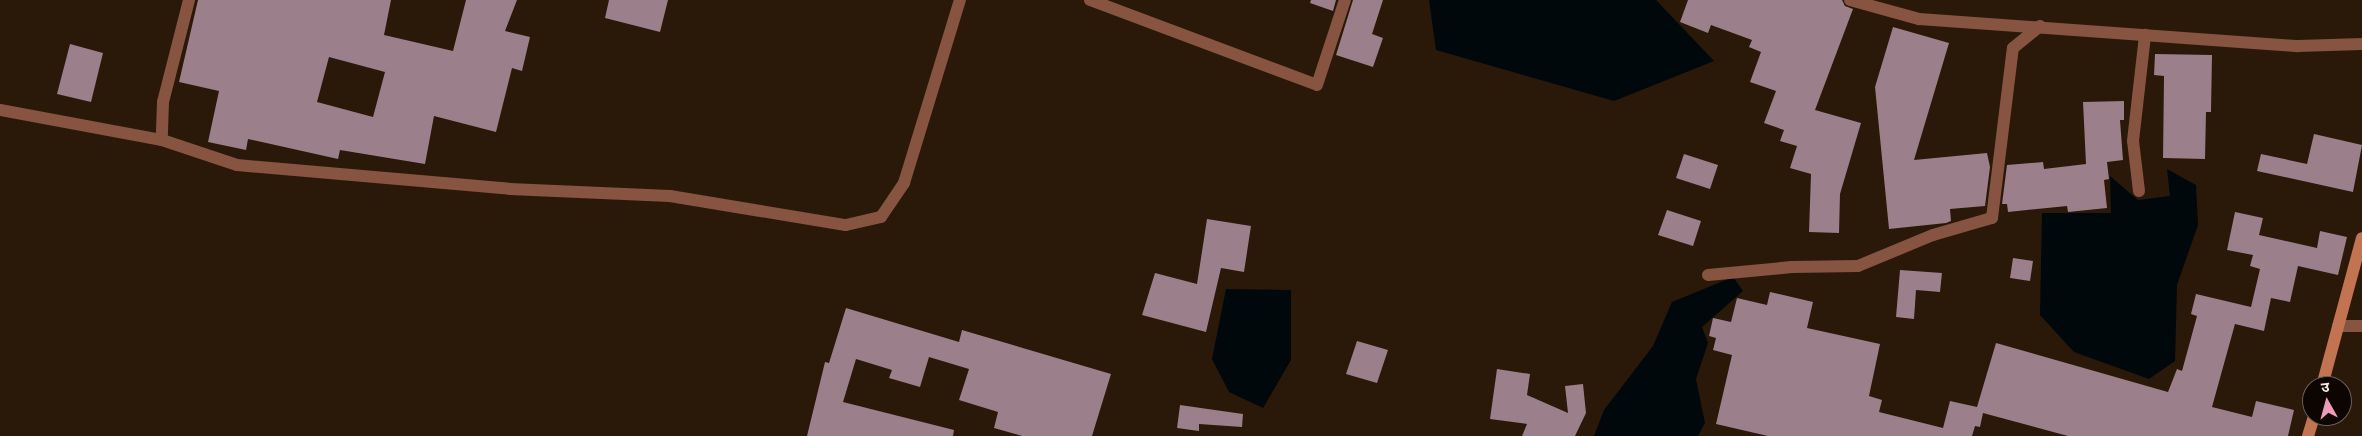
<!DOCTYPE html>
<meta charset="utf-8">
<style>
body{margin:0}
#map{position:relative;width:2362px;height:436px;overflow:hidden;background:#2a1809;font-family:Helvetica,"Noto Sans Devanagari",sans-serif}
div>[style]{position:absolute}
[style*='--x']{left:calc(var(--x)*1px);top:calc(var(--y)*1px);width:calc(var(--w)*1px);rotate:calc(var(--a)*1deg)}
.water>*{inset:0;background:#01080c}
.building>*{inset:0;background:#9b7f8b}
.street>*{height:12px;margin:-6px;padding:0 6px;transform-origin:6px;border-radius:6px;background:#865440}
.secondary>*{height:12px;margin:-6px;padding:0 6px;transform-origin:6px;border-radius:6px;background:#c27351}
span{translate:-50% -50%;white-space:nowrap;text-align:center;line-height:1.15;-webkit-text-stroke:5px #0c0502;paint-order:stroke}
.north{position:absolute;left:2302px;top:376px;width:50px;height:50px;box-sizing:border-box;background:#0c0502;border:1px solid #695f5a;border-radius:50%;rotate:353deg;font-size:14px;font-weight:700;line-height:20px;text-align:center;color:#f4e7dd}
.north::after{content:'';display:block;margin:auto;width:18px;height:22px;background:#ef9ab9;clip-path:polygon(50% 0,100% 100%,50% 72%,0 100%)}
</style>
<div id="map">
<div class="water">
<div style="clip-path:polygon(1429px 0,1656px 0,1714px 61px,1614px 101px,1436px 50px)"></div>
<div style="clip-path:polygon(2167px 169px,2196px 185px,2198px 225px,2177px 285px,2175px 361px,2149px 379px,2074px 352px,2040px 315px,2042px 213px,2111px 213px,2110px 176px,2138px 200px,2170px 196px)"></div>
<div style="clip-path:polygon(1733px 277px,1743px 291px,1702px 327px,1708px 343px,1696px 379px,1705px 423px,1698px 436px,1594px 436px,1604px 410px,1653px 346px,1672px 302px)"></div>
<div style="clip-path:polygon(1226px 289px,1291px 290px,1291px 360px,1263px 408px,1229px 392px,1212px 359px)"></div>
</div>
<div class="building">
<div style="clip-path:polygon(evenodd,198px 0,391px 0,384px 35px,453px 51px,466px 0,517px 0,505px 31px,530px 37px,522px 71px,512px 68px,496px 132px,434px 116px,425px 164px,340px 150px,338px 159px,248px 139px,246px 150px,208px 142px,219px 91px,179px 82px,198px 0,329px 57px,385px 72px,373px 117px,317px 102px,329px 57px)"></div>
<div style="clip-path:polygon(609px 0,668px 0,660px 32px,605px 18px)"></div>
<div style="clip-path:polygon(1311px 0,1336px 0,1333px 11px,1310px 3px)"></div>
<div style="clip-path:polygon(1353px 0,1383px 0,1372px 34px,1383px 38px,1373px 67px,1336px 55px)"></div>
<div style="clip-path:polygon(1688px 0,1842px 0,1845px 6px,1853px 9px,1815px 110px,1861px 123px,1840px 194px,1839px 233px,1809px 232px,1811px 174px,1790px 168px,1797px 146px,1780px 141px,1784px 130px,1764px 123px,1776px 91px,1750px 82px,1761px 52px,1749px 47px,1752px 40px,1711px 25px,1708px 33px,1680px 22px)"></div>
<div style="clip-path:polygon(1893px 27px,1949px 43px,1914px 160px,1987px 153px,1990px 167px,1985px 206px,1950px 209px,1951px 221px,1946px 223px,1889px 229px,1875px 87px)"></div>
<div style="clip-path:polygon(70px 44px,103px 53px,91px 102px,57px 94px)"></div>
<div style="clip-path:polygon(2155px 54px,2212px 55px,2211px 112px,2206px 112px,2205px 159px,2163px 158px,2164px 76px,2154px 75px)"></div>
<div style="clip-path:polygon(2124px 101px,2124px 120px,2120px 120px,2123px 160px,2107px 162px,2109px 179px,2104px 180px,2107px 208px,2068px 212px,2067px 206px,2008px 212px,2007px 204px,2002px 204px,2007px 165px,2043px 162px,2044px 169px,2086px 164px,2083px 102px)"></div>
<div style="clip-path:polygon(2314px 134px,2362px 145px,2353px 192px,2257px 171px,2261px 154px,2307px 164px)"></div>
<div style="clip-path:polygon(1684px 154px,1718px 165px,1710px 189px,1676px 178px)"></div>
<div style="clip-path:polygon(1667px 210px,1701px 221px,1693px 246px,1658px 235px)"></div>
<div style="clip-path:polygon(2235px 212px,2263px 218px,2259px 235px,2317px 248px,2320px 231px,2347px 237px,2338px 275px,2298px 266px,2290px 302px,2271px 298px,2264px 331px,2235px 324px,2212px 407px,2252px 417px,2256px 401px,2294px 410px,2288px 436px,2068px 436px,1983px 413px,1980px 427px,1975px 426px,1972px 436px,1768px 436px,1716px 424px,1732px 355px,1713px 350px,1716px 338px,1709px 336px,1713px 318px,1731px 322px,1737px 298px,1767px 305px,1770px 292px,1813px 302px,1807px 328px,1880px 344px,1869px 396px,1882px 400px,1879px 412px,1943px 428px,1950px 401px,1977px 407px,1996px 343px,2168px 392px,2177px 369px,2182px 371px,2197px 316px,2191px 314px,2196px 294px,2251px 307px,2260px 269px,2250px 266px,2253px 255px,2227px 250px)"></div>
<div style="clip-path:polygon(1207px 219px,1251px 226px,1244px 272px,1221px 268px,1206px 332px,1142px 315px,1155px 273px,1197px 284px)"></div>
<div style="clip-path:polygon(2013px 258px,2033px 261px,2030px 281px,2010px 278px)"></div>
<div style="clip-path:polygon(1900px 270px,1942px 273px,1940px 292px,1916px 290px,1914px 319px,1896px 317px)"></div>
<div style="clip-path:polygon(846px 308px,959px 342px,962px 330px,1111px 374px,1092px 436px,1022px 436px,994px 428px,998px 412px,959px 400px,969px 369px,929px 357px,920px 387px,889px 378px,892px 370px,856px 359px,843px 402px,954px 430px,953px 436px,807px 436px,825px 362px,829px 363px)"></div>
<div style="clip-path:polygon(1357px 341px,1388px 350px,1377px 383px,1346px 374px)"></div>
<div style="clip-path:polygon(1497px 369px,1530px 374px,1527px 395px,1568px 413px,1565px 386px,1583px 384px,1586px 413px,1575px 436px,1522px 436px,1527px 424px,1490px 419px)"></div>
<div style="clip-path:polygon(1180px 405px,1243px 414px,1242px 427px,1199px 424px,1199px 431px,1177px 428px)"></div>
</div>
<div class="street">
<div style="--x:189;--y:0;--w:105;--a:104.3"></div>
<div style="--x:163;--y:102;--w:38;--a:92"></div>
<div style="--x:162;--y:140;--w:79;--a:18.4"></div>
<div style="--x:237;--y:165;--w:274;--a:5"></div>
<div style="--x:510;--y:189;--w:160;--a:2.5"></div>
<div style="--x:670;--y:196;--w:178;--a:9.4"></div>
<div style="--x:846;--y:225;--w:36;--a:-13"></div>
<div style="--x:881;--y:217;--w:41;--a:-55.9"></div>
<div style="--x:904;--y:183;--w:191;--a:-73"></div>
<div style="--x:1090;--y:0;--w:242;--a:20.5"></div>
<div style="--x:1317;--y:85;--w:89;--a:-71.8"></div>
<div style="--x:1850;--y:0;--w:72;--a:15.4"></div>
<div style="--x:1919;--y:19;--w:380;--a:4.1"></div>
<div style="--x:2298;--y:46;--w:64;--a:-1.8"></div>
<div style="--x:0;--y:110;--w:165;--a:10.5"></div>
<div style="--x:2139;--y:191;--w:50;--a:-96.8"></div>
<div style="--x:2133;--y:141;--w:107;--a:-83.5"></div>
<div style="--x:1708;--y:275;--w:84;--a:-5.4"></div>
<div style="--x:1792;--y:267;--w:66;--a:-0.9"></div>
<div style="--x:1858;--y:266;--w:81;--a:-22.5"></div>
<div style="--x:1933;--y:235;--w:61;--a:-16.1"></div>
<div style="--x:1992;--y:218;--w:171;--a:-83"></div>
<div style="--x:2013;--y:48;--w:35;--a:-39"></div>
<div style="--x:2338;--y:326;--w:24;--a:0"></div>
</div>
<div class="secondary">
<div style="--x:2322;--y:386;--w:153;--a:-74.9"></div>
<div style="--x:2308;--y:436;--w:21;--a:-73"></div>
</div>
<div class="north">उ</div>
</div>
